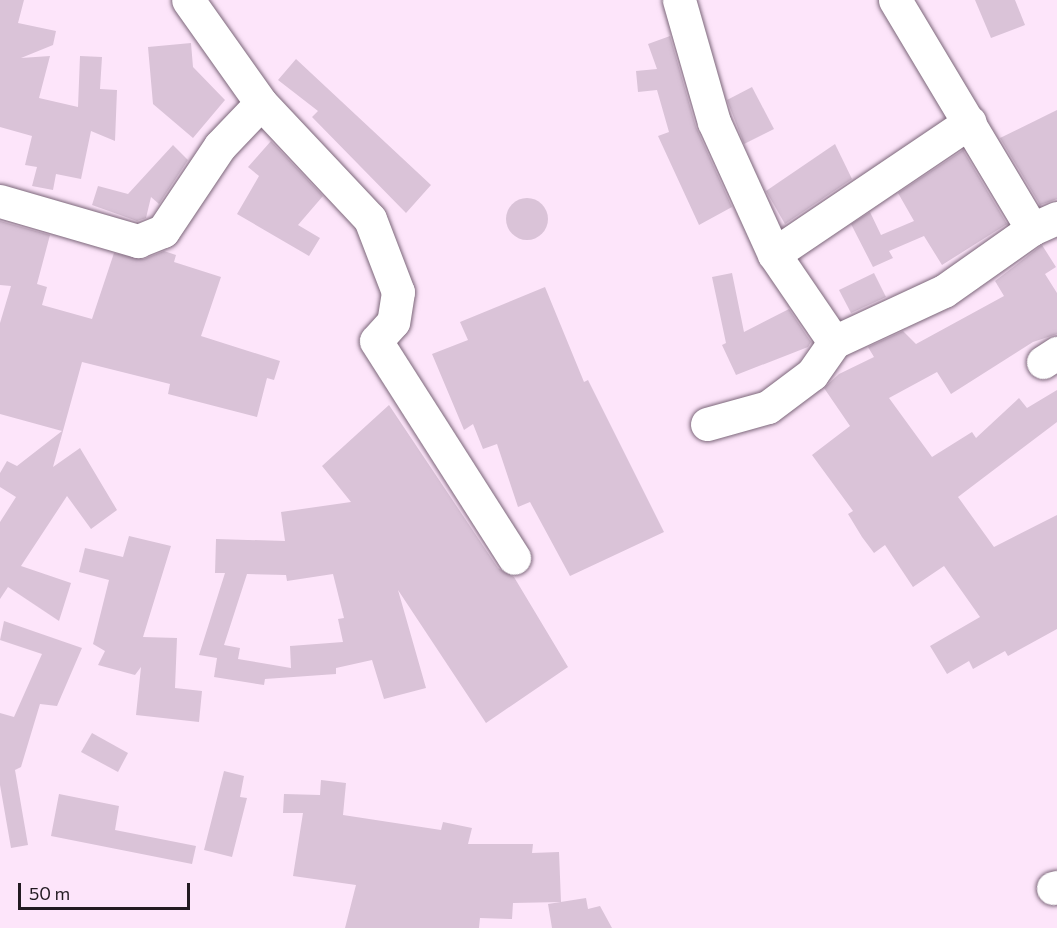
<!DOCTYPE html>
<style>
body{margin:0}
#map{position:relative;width:1057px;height:928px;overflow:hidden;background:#fde5fa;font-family:Commissioner,sans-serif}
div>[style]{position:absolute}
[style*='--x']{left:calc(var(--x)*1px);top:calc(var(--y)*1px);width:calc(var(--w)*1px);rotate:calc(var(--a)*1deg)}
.building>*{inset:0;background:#dac3d8}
.round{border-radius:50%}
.roads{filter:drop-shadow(0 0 2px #7b6679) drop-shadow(0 0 2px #7b6679)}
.minor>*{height:33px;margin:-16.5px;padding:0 16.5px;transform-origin:16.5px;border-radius:16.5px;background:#fff}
span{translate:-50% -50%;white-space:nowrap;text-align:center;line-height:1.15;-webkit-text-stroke:4.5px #fde5fa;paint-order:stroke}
.scale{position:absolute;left:18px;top:883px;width:172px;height:27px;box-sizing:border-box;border:3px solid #221a21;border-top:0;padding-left:8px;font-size:18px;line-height:21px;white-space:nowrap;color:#221a21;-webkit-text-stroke:4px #fde5fa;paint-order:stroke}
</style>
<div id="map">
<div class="building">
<div style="clip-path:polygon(0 0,24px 0,18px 23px,56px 31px,53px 45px,21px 58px,50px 56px,39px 98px,78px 107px,80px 56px,102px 57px,100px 89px,117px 90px,115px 141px,91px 131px,81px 179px,56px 174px,53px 190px,32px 186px,37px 167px,25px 165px,32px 136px,0 127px)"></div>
<div style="clip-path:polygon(975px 0,1015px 0,1025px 25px,991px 38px)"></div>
<div style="clip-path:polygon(670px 36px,696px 127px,732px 207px,699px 225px,658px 136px,669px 132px,657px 90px,638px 92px,636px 71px,657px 69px,648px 44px)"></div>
<div style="clip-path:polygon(191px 43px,193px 67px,225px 100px,193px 138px,153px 104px,148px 47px)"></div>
<div style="clip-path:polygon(296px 59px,431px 185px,406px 213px,312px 117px,318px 111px,278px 80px)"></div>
<div style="clip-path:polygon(752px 87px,774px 129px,744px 144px,727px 100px)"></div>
<div style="clip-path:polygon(1057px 110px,1057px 199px,1040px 205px,1000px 138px)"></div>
<div style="clip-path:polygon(271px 141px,323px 196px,298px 225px,320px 238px,309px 256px,237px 214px,259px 176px,248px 167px)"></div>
<div style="clip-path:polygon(835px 144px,852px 179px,785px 224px,766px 191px)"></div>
<div style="clip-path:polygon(173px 145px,188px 160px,159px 204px,151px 197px,146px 218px,137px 221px,92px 205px,98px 186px,128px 194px)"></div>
<div style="clip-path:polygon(963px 150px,1007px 224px,942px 265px,924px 236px,889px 251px,893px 258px,873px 267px,851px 224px,870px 212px,881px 235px,914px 221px,898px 193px)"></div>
<div class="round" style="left:506px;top:198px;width:42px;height:42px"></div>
<div style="clip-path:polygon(0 221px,50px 235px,37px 284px,47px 287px,42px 305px,92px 319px,114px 253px,144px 259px,164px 251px,176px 255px,174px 262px,221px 277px,201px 336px,280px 361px,274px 380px,267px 378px,257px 417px,168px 394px,170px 384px,82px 362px,53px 467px,80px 448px,117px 510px,91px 529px,67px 496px,21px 566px,71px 583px,59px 621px,8px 587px,0 599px,0 522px,16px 497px,0 487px,0 473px,7px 461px,17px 466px,62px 431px,0 414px,0 323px,11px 286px,0 285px)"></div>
<div style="clip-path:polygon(1042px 245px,1056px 267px,1045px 274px,1057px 293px,1057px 334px,1033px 342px,951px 394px,937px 372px,889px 398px,932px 457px,972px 432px,976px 438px,1019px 398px,1027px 408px,1057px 390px,1057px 422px,958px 497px,994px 547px,1057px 515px,1057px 629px,1008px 656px,1005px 651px,973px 669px,969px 661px,947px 674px,930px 646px,980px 617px,944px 566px,913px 587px,885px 545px,874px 553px,862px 537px,848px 514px,853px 511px,812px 455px,850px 426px,824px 388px,839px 374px,874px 357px,868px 347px,903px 331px,916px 344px,1004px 296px,995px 281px)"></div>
<div style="clip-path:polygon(732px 273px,744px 332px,789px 309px,811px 342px,808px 347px,736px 375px,722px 345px,726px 343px,712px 277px)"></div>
<div style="clip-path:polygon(874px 273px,886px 297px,851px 313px,839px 290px)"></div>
<div style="clip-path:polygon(545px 287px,584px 382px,588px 380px,664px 532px,570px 576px,530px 502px,518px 507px,497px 444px,483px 449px,473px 424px,464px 430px,432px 354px,468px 340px,460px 322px)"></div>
<div style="clip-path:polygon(evenodd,389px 405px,498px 568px,514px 577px,568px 667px,486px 723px,398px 590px,426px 688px,384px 699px,372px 660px,336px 668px,336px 674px,265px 679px,264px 685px,214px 677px,217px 658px,199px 655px,225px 573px,215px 573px,216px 539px,285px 541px,281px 512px,351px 502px,322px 466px,389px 405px,247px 574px,286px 575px,287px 581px,333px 574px,344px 618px,338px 619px,343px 642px,290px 646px,291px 668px,238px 659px,240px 648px,224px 645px,247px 574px)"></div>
<div style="clip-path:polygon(129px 536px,171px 546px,143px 637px,177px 638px,175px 688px,202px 691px,199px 722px,136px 715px,141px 667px,135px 675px,98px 665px,105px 651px,93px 644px,109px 580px,79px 572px,85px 548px,123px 557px)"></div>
<div style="clip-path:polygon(4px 621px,82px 648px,57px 706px,40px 704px,21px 767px,15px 770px,28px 845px,11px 848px,0 785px,0 713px,14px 717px,42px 654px,0 640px)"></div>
<div style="clip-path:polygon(92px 733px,128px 753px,118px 772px,81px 752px)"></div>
<div style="clip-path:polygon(224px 771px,244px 776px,240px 797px,247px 798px,232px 857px,204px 850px)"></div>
<div style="clip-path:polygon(321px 780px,346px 783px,343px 815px,441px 830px,443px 822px,472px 828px,468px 844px,533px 844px,532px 853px,559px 852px,561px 902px,513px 903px,512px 919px,480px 918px,479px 928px,345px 928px,356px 885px,293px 876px,303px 813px,283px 813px,284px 794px,320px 795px)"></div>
<div style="clip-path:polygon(59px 794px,119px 806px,115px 830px,196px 846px,192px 864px,51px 836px)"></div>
<div style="clip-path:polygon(586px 898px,588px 909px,600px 906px,612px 928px,552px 928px,548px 904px)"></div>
</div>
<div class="roads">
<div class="minor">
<div style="--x:679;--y:0;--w:127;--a:74"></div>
<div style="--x:714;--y:122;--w:145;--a:65.6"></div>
<div style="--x:774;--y:254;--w:107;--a:55.7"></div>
<div style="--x:895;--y:0;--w:267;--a:59.1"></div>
<div style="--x:261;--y:103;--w:159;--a:46.8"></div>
<div style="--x:370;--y:219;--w:78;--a:69"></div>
<div style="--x:398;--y:292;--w:30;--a:99"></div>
<div style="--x:393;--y:322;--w:25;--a:132"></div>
<div style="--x:376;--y:341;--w:257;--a:57.5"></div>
<div style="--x:0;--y:201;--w:144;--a:16.2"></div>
<div style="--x:138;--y:241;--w:27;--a:-22"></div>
<div style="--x:163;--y:231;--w:102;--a:-56.2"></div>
<div style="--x:220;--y:146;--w:59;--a:-46.4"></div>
<div style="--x:261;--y:103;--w:126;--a:-125.3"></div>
<div style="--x:774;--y:254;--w:236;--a:-34"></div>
<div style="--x:1043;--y:362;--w:17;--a:-33"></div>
<div style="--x:707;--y:424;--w:63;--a:-15.6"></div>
<div style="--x:768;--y:407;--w:55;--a:-36.9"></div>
<div style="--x:812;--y:374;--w:39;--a:-55"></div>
<div style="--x:834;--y:342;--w:121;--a:-24.9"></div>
<div style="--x:944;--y:291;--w:108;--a:-35.2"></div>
<div style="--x:1032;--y:229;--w:27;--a:-24"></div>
<div style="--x:1053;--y:888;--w:4;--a:-14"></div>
</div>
</div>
<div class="scale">50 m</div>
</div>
